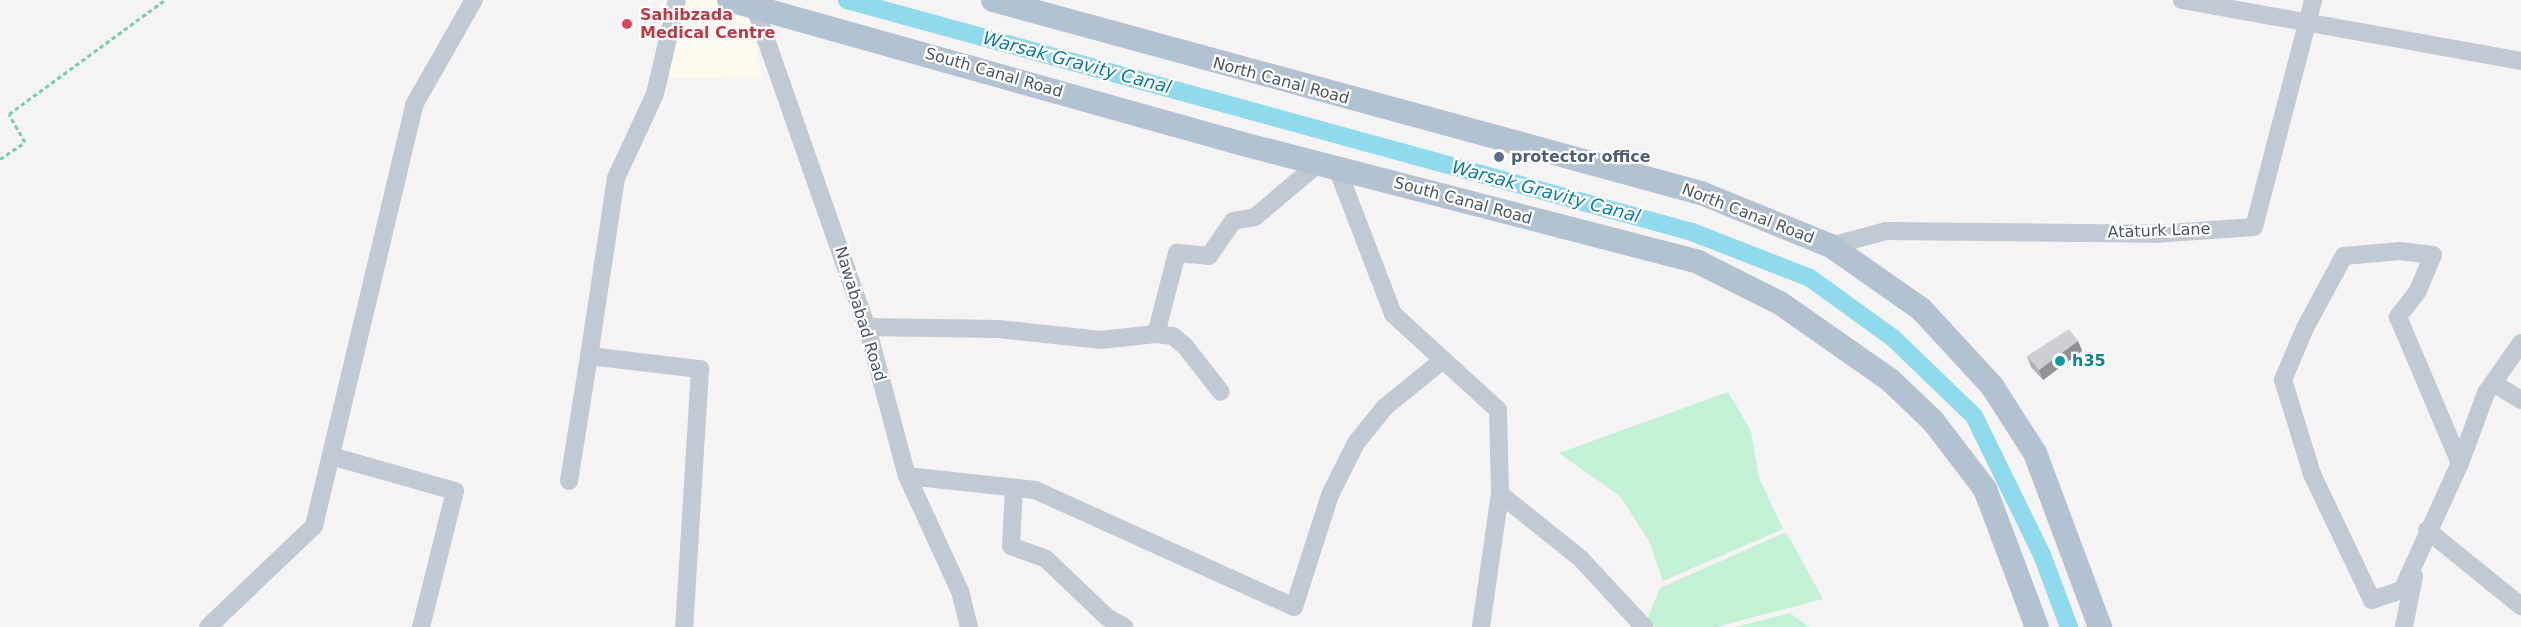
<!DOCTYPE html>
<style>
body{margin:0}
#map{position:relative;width:2521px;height:627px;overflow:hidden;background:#f5f3f3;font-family:"DejaVu Sans",sans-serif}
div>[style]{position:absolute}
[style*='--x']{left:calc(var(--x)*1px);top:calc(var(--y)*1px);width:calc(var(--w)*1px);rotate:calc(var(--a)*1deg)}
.commercial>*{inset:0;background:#fdf9ef}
.green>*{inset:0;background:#c3f1d5}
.canal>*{height:18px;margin:-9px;padding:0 9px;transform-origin:9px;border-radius:9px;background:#90daee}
.path>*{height:3px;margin-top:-1.5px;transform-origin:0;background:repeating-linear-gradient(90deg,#7ad0a6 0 4.5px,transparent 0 7.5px)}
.minor>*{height:18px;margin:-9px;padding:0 9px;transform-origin:9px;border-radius:9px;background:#c1cad2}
.major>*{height:24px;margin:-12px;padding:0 12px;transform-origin:12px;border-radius:12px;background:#b3c2d1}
.wall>*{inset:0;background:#b0b2b7}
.shaded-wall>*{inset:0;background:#909195}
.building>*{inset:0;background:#cdcfd5}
.dots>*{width:16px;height:16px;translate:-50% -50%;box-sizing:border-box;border:3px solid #fff;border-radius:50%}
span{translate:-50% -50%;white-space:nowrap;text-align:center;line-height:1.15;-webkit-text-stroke:4.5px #fff;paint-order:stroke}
.health-label{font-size:16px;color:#be3a42;font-weight:700}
.left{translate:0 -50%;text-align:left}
.street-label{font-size:16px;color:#4a5661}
.service-label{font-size:16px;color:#4e5e75;font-weight:700}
.culture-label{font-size:16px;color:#0d838f;font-weight:700}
.water-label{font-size:18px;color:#0c7c9b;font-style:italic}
</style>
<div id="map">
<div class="commercial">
<div style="clip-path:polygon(681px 0,717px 0,749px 11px,763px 79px,669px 78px)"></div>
</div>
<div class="green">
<div style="clip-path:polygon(1728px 392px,1751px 431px,1759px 478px,1783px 529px,1663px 581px,1649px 541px,1620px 496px,1559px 453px)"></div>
<div style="clip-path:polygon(1786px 532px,1823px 599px,1716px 627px,1655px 627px,1647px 620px,1660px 588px)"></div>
<div style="clip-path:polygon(1790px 613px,1809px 627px,1736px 627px)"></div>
</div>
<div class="canal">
<div style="--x:847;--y:0;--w:876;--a:15.35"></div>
<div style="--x:1692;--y:232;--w:127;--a:21.3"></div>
<div style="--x:1810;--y:278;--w:102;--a:35.9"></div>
<div style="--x:1893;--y:338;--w:112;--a:43.9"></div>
<div style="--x:1974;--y:416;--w:155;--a:63.9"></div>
<div style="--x:2042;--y:555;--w:77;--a:69.4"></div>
</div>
<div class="path">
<div style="--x:0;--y:159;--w:30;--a:-34"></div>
<div style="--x:25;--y:142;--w:32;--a:-120"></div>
<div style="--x:9;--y:114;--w:193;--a:-36.2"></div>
</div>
<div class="minor">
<div style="--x:677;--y:0;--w:97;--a:103.2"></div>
<div style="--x:655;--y:94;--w:93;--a:114.9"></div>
<div style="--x:616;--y:178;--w:180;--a:98.6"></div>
<div style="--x:589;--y:356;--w:112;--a:6.7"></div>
<div style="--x:700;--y:369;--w:258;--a:93.5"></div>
<div style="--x:2182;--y:0;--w:344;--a:10.2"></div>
<div style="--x:755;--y:8;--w:338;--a:70.7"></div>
<div style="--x:867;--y:327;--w:154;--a:75"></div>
<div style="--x:907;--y:476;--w:127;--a:65.3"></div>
<div style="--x:960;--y:591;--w:37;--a:76"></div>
<div style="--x:1337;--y:168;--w:156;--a:69"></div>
<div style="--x:1393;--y:314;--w:142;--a:42.4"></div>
<div style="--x:1498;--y:410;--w:84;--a:88.6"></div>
<div style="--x:1831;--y:246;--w:57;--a:-15.3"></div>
<div style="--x:1886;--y:231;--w:268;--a:0.6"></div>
<div style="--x:2154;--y:234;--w:100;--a:-4"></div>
<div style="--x:2254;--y:227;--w:235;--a:-75.4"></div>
<div style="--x:2400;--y:251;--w:33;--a:7"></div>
<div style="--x:2433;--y:255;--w:39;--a:113"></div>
<div style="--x:2418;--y:291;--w:33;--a:128"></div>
<div style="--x:2398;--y:317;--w:159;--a:67"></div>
<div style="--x:2460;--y:463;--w:140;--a:114.5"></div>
<div style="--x:2402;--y:590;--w:32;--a:162"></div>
<div style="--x:2372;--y:600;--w:140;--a:-115.5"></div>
<div style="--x:2312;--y:474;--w:98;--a:-107.1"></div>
<div style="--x:2283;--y:380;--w:56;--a:-67.1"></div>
<div style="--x:2305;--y:328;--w:82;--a:-61.6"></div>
<div style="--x:2344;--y:256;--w:56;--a:-5.1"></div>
<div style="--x:867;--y:327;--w:131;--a:0.9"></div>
<div style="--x:998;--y:329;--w:104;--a:6.1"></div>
<div style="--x:1101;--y:340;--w:55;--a:-6.2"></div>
<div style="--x:1156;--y:334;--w:84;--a:-75.5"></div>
<div style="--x:1177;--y:253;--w:32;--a:5"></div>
<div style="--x:1209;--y:256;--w:42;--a:-55.6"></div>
<div style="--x:1233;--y:221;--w:22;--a:-10"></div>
<div style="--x:1255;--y:217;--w:84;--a:-40.2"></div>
<div style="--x:1156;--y:334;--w:17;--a:7"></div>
<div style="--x:1173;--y:336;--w:16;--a:40"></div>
<div style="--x:1185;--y:346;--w:58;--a:52"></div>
<div style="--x:2493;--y:383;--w:33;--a:31"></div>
<div style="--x:331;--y:456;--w:129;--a:15.8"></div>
<div style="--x:455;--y:491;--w:140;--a:104"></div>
<div style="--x:2460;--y:463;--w:75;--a:-69.6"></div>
<div style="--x:2486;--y:393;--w:61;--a:-55"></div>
<div style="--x:907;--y:476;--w:129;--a:6.2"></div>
<div style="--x:1035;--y:490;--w:284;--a:24.3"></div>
<div style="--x:1294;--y:607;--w:118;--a:-72.2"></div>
<div style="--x:1330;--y:495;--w:58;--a:-63.4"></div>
<div style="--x:1356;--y:443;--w:46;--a:-51.1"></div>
<div style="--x:1385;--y:407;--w:75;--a:-39"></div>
<div style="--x:569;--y:481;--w:127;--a:-80.9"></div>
<div style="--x:1014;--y:488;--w:58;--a:93"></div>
<div style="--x:1011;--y:546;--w:37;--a:20"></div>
<div style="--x:1046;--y:559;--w:84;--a:43.6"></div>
<div style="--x:1107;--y:617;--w:20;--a:30"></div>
<div style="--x:2427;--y:530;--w:121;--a:39"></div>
<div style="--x:208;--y:627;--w:146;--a:-43.6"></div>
<div style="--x:314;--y:526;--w:433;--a:-76.6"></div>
<div style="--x:414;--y:105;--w:121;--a:-60.3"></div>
<div style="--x:1481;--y:627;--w:134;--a:-81.9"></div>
<div style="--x:1500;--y:494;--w:104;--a:38.7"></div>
<div style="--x:1581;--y:559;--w:93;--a:47.2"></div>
<div style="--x:2404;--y:627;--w:52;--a:-78.9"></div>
</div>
<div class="major">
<div style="--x:729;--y:0;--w:530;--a:15.66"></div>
<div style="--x:1239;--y:143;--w:474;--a:14.5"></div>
<div style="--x:1698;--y:262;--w:92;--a:26.6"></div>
<div style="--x:1780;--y:303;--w:134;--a:35"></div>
<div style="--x:1890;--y:380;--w:59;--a:43.6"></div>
<div style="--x:1933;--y:421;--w:86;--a:52.6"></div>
<div style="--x:1985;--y:489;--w:147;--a:69.4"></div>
<div style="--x:993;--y:0;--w:734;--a:15.25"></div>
<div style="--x:1701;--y:193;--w:140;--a:22.2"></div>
<div style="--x:1831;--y:246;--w:110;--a:35"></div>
<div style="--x:1921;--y:309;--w:105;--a:47.3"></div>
<div style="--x:1992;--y:386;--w:80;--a:57.3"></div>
<div style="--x:2035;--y:453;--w:186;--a:69.5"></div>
</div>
<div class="wall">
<div style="clip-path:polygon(2078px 341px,2082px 351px,2043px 380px,2031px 367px,2027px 356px)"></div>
</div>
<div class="shaded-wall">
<div style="clip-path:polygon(2078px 341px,2082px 351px,2043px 380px,2039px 370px)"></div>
</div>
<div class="building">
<div style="clip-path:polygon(2069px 329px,2078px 341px,2039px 370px,2027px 356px)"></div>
</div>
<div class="dots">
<div style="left:627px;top:24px;background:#e0444e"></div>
<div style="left:1499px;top:157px;background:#5c6f8a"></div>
<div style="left:2060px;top:361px;background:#0f9aa8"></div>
</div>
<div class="health-label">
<span class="left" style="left:640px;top:24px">Sahibzada<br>Medical Centre</span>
</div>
<div class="street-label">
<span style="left:994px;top:73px;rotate:16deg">South Canal Road</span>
<span style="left:1281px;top:81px;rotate:15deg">North Canal Road</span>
<span style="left:1463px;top:201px;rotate:15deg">South Canal Road</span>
<span style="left:1748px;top:214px;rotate:21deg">North Canal Road</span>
<span style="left:2159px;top:231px;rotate:-2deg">Ataturk Lane</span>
<span style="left:860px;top:314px;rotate:73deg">Nawababad Road</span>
</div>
<div class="service-label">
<span class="left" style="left:1511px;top:157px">protector office</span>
</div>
<div class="culture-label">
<span class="left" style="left:2072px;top:361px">h35</span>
</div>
<div class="water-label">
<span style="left:1077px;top:63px;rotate:15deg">Warsak Gravity Canal</span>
<span style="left:1546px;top:192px;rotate:15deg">Warsak Gravity Canal</span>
</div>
</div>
